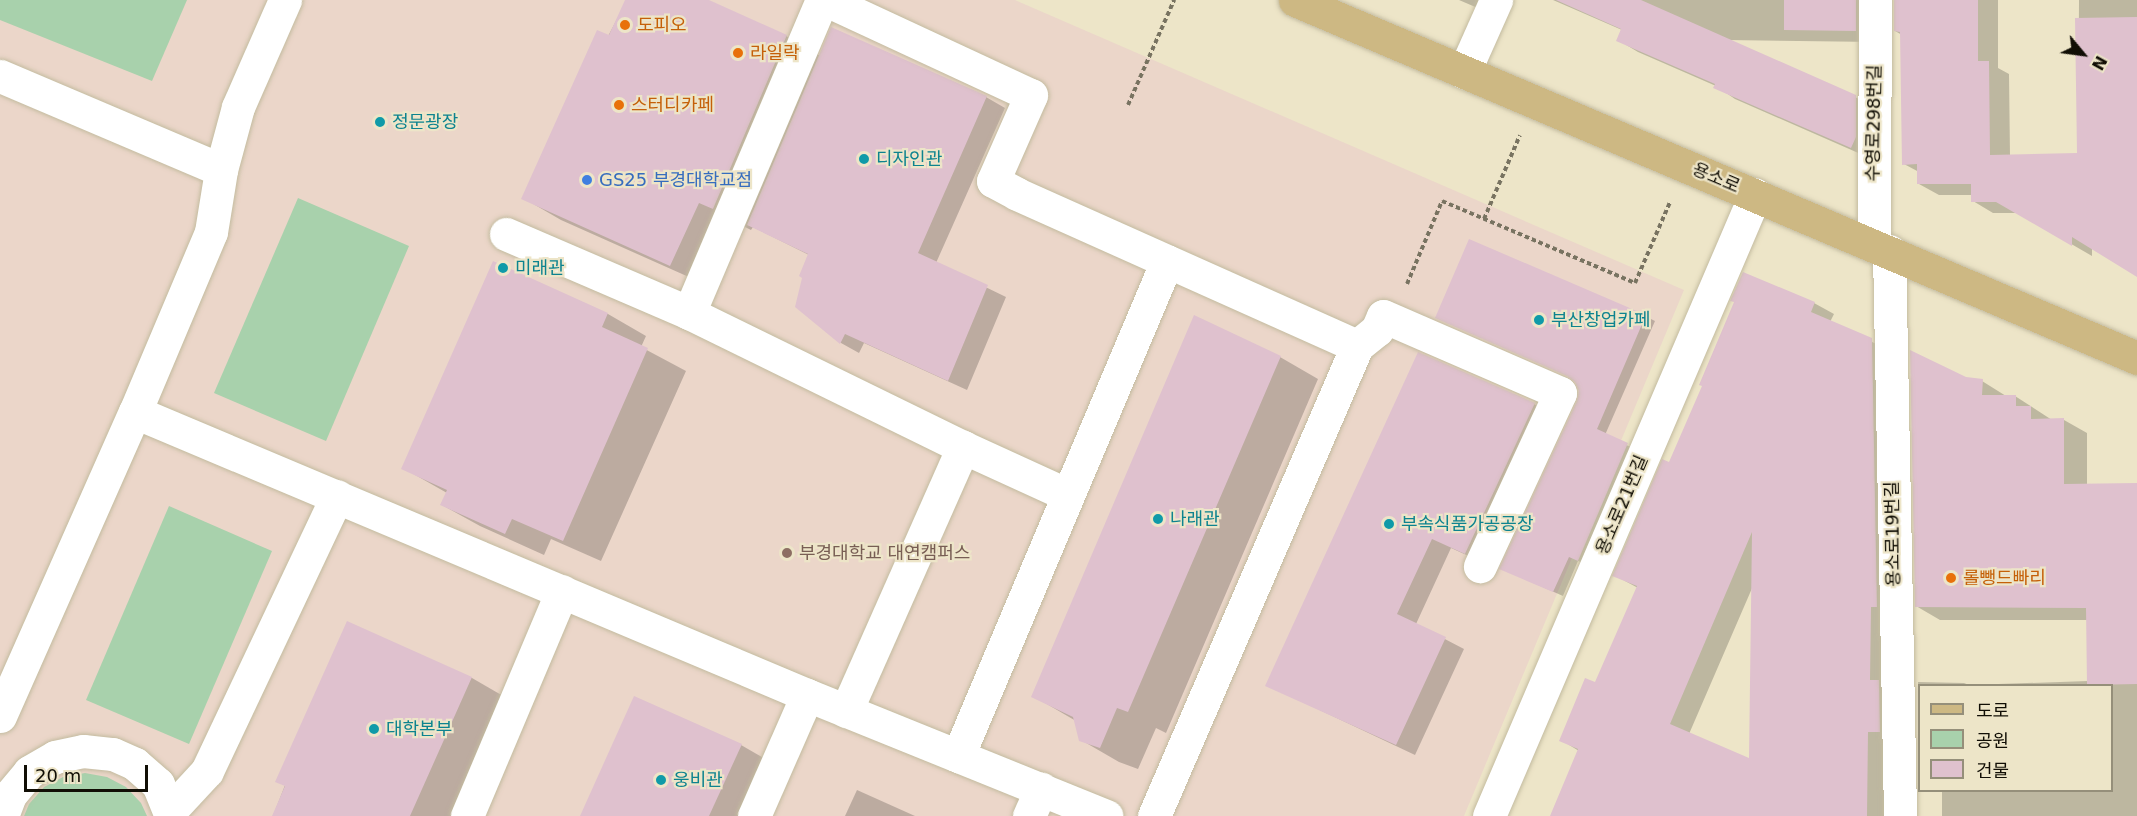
<!DOCTYPE html>
<meta charset="utf-8">
<style>
body{margin:0}
#map{position:relative;width:2137px;height:816px;overflow:hidden;background:#ede5c8;font-family:"DejaVu Sans","Noto Sans KR",sans-serif}
div>[style]{position:absolute}
[style*='--x']{left:calc(var(--x)*1px);top:calc(var(--y)*1px);width:calc(var(--w)*1px);rotate:calc(var(--a)*1deg)}
.education>*{inset:0;background:#ebd6c9}
.green>*{inset:0;background:#a8d1ac}
.shadow>*{inset:0;background:#0003}
.building>*{inset:0;background:#dfc1ce}
.path>*{height:4px;margin-top:-2px;transform-origin:0;background:repeating-linear-gradient(90deg,#787361 0 4.5px,transparent 0 7.5px)}
.roads{filter:drop-shadow(0 0 2px #c3bb9f) drop-shadow(0 0 2px #c3bb9f)}
.minor>*{height:33px;margin:-16.5px;padding:0 16.5px;transform-origin:16.5px;border-radius:16.5px;background:#fff}
.major>*{height:33px;margin:-16.5px;padding:0 16.5px;transform-origin:16.5px;border-radius:16.5px;background:#cdb883}
.dots>*{width:16px;height:16px;translate:-50% -50%;box-sizing:border-box;border:3px solid #ede5c8;border-radius:50%}
span{translate:-50% -50%;white-space:nowrap;text-align:center;line-height:1.15;-webkit-text-stroke:4.5px #ede5c8;paint-order:stroke}
.food-label{font-size:18px;color:#c56008}
.left{translate:0 -50%;text-align:left}
.culture-label{font-size:18px;color:#0d838f}
.street-label{font-size:18px;color:#110e05}
.shop-label{font-size:18px;color:#366cbe}
.education-label{font-size:18px;color:#785e54}
.legend{position:absolute;left:1918px;top:684px;width:195px;height:108px;box-sizing:border-box;background:#ede5c8;border:2px solid #958f7a;margin:0;padding:8px 10px;list-style:none;font-size:18px;color:#110e05}
.legend li{display:flex;align-items:center;gap:12px;height:30px}
.legend b{width:30px;border:2px solid #958f7a}
.north{position:absolute;left:2053px;top:24px;width:60px;height:60px;-webkit-text-stroke:4px #ede5c8;paint-order:stroke;rotate:119deg;font-size:16px;font-weight:700;line-height:24px;text-align:center;color:#110e05}
.north::after{content:'';display:block;margin:auto;width:21px;height:27px;background:#110e05;clip-path:polygon(50% 0,100% 100%,50% 72%,0 100%)}
.scale{position:absolute;left:24px;top:765px;width:124px;height:27px;box-sizing:border-box;border:3px solid #110e05;border-top:0;padding-left:8px;font-size:18px;line-height:21px;white-space:nowrap;color:#110e05;-webkit-text-stroke:4px #ede5c8;paint-order:stroke}
</style>
<div id="map">
<div class="education">
<div style="clip-path:polygon(0 0,1015px 0,1684px 290px,1464px 816px,0 816px)"></div>
</div>
<div class="green">
<div style="clip-path:polygon(0 0,187px 0,152px 81px,0 20px)"></div>
<div style="clip-path:polygon(298px 198px,409px 246px,326px 441px,214px 393px)"></div>
<div style="clip-path:polygon(169px 506px,272px 551px,189px 744px,86px 700px)"></div>
<div style="clip-path:polygon(85px 773px,107px 777px,126px 787px,141px 803px,147px 816px,24px 816px,29px 804px,44px 787px,63px 777px)"></div>
</div>
<div class="shadow">
<div style="clip-path:polygon(627px 0,705px 0,786px 36px,820px 56px,986px 97px,1005px 108px,936px 263px,1006px 297px,967px 390px,864px 343px,859px 353px,841px 343px,797px 307px,809px 255px,753px 227px,751px 230px,737px 223px,709px 286px,561px 220px,523px 198px)"></div>
<div style="clip-path:polygon(1459px 0,1484px 0,1480px 9px)"></div>
<div style="clip-path:polygon(1553px 0,1882px 0,1876px 42px,1727px 40px,1855px 97px,1876px 109px,1872px 159px,1735px 99px,1716px 86px,1638px 52px,1618px 40px,1622px 30px)"></div>
<div style="clip-path:polygon(1895px 0,1998px 0,1998px 68px,2009px 74px,2010px 156px,2078px 155px,2079px 0,2137px 0,2137px 275px,2092px 248px,2092px 256px,2018px 213px,1993px 213px,1973px 201px,1972px 195px,1939px 195px,1919px 184px,1919px 172px,1904px 164px,1902px 35px,1895px 31px)"></div>
<div style="clip-path:polygon(494px 263px,608px 314px,646px 336px,641px 347px,686px 371px,601px 561px,551px 539px,544px 555px,480px 526px,442px 505px,447px 493px,403px 468px)"></div>
<div style="clip-path:polygon(evenodd,1814px 303px,1834px 314px,1830px 322px,1891px 351px,1886px 816px,1552px 816px,1579px 751px,1561px 740px,1596px 684px,1638px 588px,1614px 575px,1670px 464px,1814px 303px,1753px 586px,1750px 760px,1689px 734px,1753px 586px)"></div>
<div style="clip-path:polygon(1645px 316px,1655px 321px,1605px 435px,1637px 450px,1588px 565px,1578px 561px,1563px 596px,1511px 573px)"></div>
<div style="clip-path:polygon(1280px 357px,1318px 379px,1166px 733px,1156px 728px,1138px 769px,1119px 762px,1081px 740px,1076px 721px,1033px 696px)"></div>
<div style="clip-path:polygon(1965px 379px,1982px 381px,2006px 396px,2015px 396px,2052px 420px,2064px 420px,2087px 433px,2087px 485px,2137px 485px,2137px 816px,1942px 816px,1942px 790px,2112px 790px,2112px 686px,1920px 686px,1919px 731px,1918px 682px,1964px 683px,1969px 685px,2088px 681px,2088px 620px,1940px 620px,1916px 606px)"></div>
<div style="clip-path:polygon(1534px 404px,1553px 415px,1484px 563px,1451px 548px,1416px 624px,1464px 649px,1415px 755px,1267px 685px)"></div>
<div style="clip-path:polygon(348px 623px,472px 678px,510px 700px,457px 816px,273px 816px)"></div>
<div style="clip-path:polygon(741px 745px,772px 763px,749px 816px,582px 816px)"></div>
<div style="clip-path:polygon(857px 790px,915px 816px,845px 816px)"></div>
</div>
<div class="building">
<div style="clip-path:polygon(625px 0,709px 0,787px 35px,713px 209px,699px 203px,670px 266px,521px 199px,597px 30px,609px 35px)"></div>
<div style="clip-path:polygon(1556px 0,1641px 0,1856px 95px,1856px 137px,1851px 148px,1713px 88px,1715px 84px,1616px 41px,1621px 29px)"></div>
<div style="clip-path:polygon(1784px 0,1856px 0,1856px 31px,1784px 30px)"></div>
<div style="clip-path:polygon(1894px 0,1978px 0,1978px 61px,1989px 61px,1990px 155px,2077px 153px,2075px 18px,2137px 17px,2137px 277px,2072px 237px,2072px 246px,1996px 202px,1971px 202px,1971px 184px,1917px 184px,1917px 164px,1902px 165px,1900px 32px,1894px 31px)"></div>
<div style="clip-path:polygon(831px 27px,987px 96px,918px 253px,988px 285px,948px 381px,845px 334px,840px 344px,795px 307px,802px 278px,799px 276px,808px 254px,747px 225px)"></div>
<div style="clip-path:polygon(1469px 239px,1646px 315px,1597px 429px,1628px 443px,1578px 561px,1569px 557px,1553px 592px,1499px 569px,1577px 401px,1579px 391px,1575px 382px,1567px 376px,1435px 318px)"></div>
<div style="clip-path:polygon(493px 261px,608px 313px,602px 327px,648px 348px,563px 541px,512px 519px,505px 534px,440px 505px,447px 490px,401px 469px)"></div>
<div style="clip-path:polygon(evenodd,1743px 272px,1815px 302px,1811px 312px,1872px 338px,1877px 607px,1871px 607px,1870px 680px,1879px 680px,1880px 732px,1868px 732px,1867px 816px,1550px 816px,1578px 749px,1559px 741px,1585px 678px,1595px 682px,1637px 586px,1612px 576px,1662px 459px,1669px 462px,1702px 386px,1699px 385px,1734px 302px,1730px 301px,1743px 272px,1752px 532px,1749px 758px,1670px 724px,1752px 532px)"></div>
<div style="clip-path:polygon(1194px 315px,1281px 356px,1128px 712px,1117px 708px,1100px 748px,1079px 741px,1073px 717px,1031px 697px)"></div>
<div style="clip-path:polygon(1910px 350px,1966px 377px,1983px 379px,1982px 395px,2016px 395px,2016px 406px,2031px 406px,2031px 419px,2064px 418px,2064px 484px,2137px 483px,2137px 684px,2087px 685px,2086px 608px,1915px 607px)"></div>
<div style="clip-path:polygon(1418px 352px,1535px 403px,1465px 554px,1432px 539px,1397px 614px,1446px 637px,1396px 745px,1265px 686px)"></div>
<div style="clip-path:polygon(347px 621px,472px 677px,410px 816px,272px 816px,285px 786px,275px 782px)"></div>
<div style="clip-path:polygon(634px 696px,742px 744px,709px 816px,580px 816px)"></div>
</div>
<div class="path">
<div style="--x:1128;--y:105;--w:115;--a:-66.3"></div>
<div style="--x:1484;--y:219;--w:91;--a:-66.8"></div>
<div style="--x:1407;--y:284;--w:90;--a:-67.1"></div>
<div style="--x:1442;--y:201;--w:210;--a:23"></div>
<div style="--x:1635;--y:283;--w:88;--a:-66.6"></div>
</div>
<div class="roads">
<div class="minor">
<div style="--x:826;--y:0;--w:226;--a:24.9"></div>
<div style="--x:1031;--y:95;--w:94;--a:113.8"></div>
<div style="--x:993;--y:181;--w:27;--a:28"></div>
<div style="--x:1017;--y:194;--w:372;--a:24.1"></div>
<div style="--x:1357;--y:346;--w:512;--a:113.36"></div>
<div style="--x:1464;--y:72;--w:79;--a:-66"></div>
<div style="--x:0;--y:76;--w:240;--a:23"></div>
<div style="--x:506;--y:234;--w:199;--a:23.3"></div>
<div style="--x:689;--y:313;--w:305;--a:26.1"></div>
<div style="--x:963;--y:447;--w:115;--a:24.6"></div>
<div style="--x:1874;--y:245;--w:245;--a:-89.8"></div>
<div style="--x:1889;--y:251;--w:565;--a:88.88"></div>
<div style="--x:689;--y:313;--w:340;--a:-67"></div>
<div style="--x:1357;--y:346;--w:26;--a:-39"></div>
<div style="--x:1377;--y:330;--w:15;--a:-67"></div>
<div style="--x:1383;--y:316;--w:193;--a:23.5"></div>
<div style="--x:1560;--y:393;--w:191;--a:114.8"></div>
<div style="--x:135;--y:412;--w:729;--a:22.84"></div>
<div style="--x:807;--y:695;--w:323;--a:22"></div>
<div style="--x:846;--y:711;--w:289;--a:-66.1"></div>
<div style="--x:0;--y:716;--w:333;--a:-66.1"></div>
<div style="--x:135;--y:412;--w:195;--a:-67.1"></div>
<div style="--x:211;--y:232;--w:63;--a:-80.8"></div>
<div style="--x:221;--y:170;--w:65;--a:-74.9"></div>
<div style="--x:238;--y:107;--w:117;--a:-66.3"></div>
<div style="--x:958;--y:756;--w:537;--a:-67.11"></div>
<div style="--x:170;--y:811;--w:54;--a:-47.2"></div>
<div style="--x:207;--y:771;--w:304;--a:-64.7"></div>
<div style="--x:2;--y:816;--w:22;--a:-69"></div>
<div style="--x:10;--y:795;--w:30;--a:-50"></div>
<div style="--x:29;--y:772;--w:30;--a:-30"></div>
<div style="--x:55;--y:757;--w:29;--a:-12"></div>
<div style="--x:83;--y:751;--w:30;--a:6"></div>
<div style="--x:113;--y:754;--w:24;--a:24"></div>
<div style="--x:135;--y:764;--w:30;--a:41"></div>
<div style="--x:158;--y:784;--w:35;--a:68"></div>
<div style="--x:467;--y:816;--w:244;--a:-67.1"></div>
<div style="--x:754;--y:816;--w:132;--a:-66.3"></div>
<div style="--x:1029;--y:816;--w:30;--a:-66"></div>
<div style="--x:1489;--y:816;--w:676;--a:-66.81"></div>
</div>
<div class="major">
<div style="--x:1295;--y:0;--w:915;--a:23.03"></div>
</div>
</div>
<div class="dots">
<div style="left:625px;top:25px;background:#e8710a"></div>
<div style="left:738px;top:53px;background:#e8710a"></div>
<div style="left:619px;top:105px;background:#e8710a"></div>
<div style="left:380px;top:122px;background:#0f9aa8"></div>
<div style="left:864px;top:159px;background:#0f9aa8"></div>
<div style="left:587px;top:180px;background:#3f7fe0"></div>
<div style="left:503px;top:268px;background:#0f9aa8"></div>
<div style="left:1539px;top:320px;background:#0f9aa8"></div>
<div style="left:1158px;top:519px;background:#0f9aa8"></div>
<div style="left:1389px;top:524px;background:#0f9aa8"></div>
<div style="left:787px;top:553px;background:#8d6e63"></div>
<div style="left:1951px;top:578px;background:#e8710a"></div>
<div style="left:374px;top:729px;background:#0f9aa8"></div>
<div style="left:661px;top:780px;background:#0f9aa8"></div>
</div>
<div class="food-label">
<span class="left" style="left:637px;top:25px">도피오</span>
<span class="left" style="left:750px;top:53px">라일락</span>
<span class="left" style="left:631px;top:105px">스터디카페</span>
<span class="left" style="left:1963px;top:578px">롤뺑드빠리</span>
</div>
<div class="culture-label">
<span class="left" style="left:392px;top:122px">정문광장</span>
<span class="left" style="left:876px;top:159px">디자인관</span>
<span class="left" style="left:515px;top:268px">미래관</span>
<span class="left" style="left:1551px;top:320px">부산창업카페</span>
<span class="left" style="left:1170px;top:519px">나래관</span>
<span class="left" style="left:1401px;top:524px">부속식품가공공장</span>
<span class="left" style="left:386px;top:729px">대학본부</span>
<span class="left" style="left:673px;top:780px">웅비관</span>
</div>
<div class="street-label">
<span style="left:1874px;top:123px;rotate:-89deg">수영로298번길</span>
<span style="left:1716px;top:178px;rotate:23deg">용소로</span>
<span style="left:1622px;top:505px;rotate:-67deg">용소로21번길</span>
<span style="left:1893px;top:534px;rotate:-91deg">용소로19번길</span>
</div>
<div class="shop-label">
<span class="left" style="left:599px;top:180px">GS25 부경대학교점</span>
</div>
<div class="education-label">
<span class="left" style="left:799px;top:553px">부경대학교 대연캠퍼스</span>
</div>
<ul class="legend">
<li><b style="height:8px;background:#cdb883"></b>도로</li>
<li><b style="height:16px;background:#a8d1ac"></b>공원</li>
<li><b style="height:16px;background:#dfc1ce"></b>건물</li>
</ul>
<div class="north">N</div>
<div class="scale">20 m</div>
</div>
